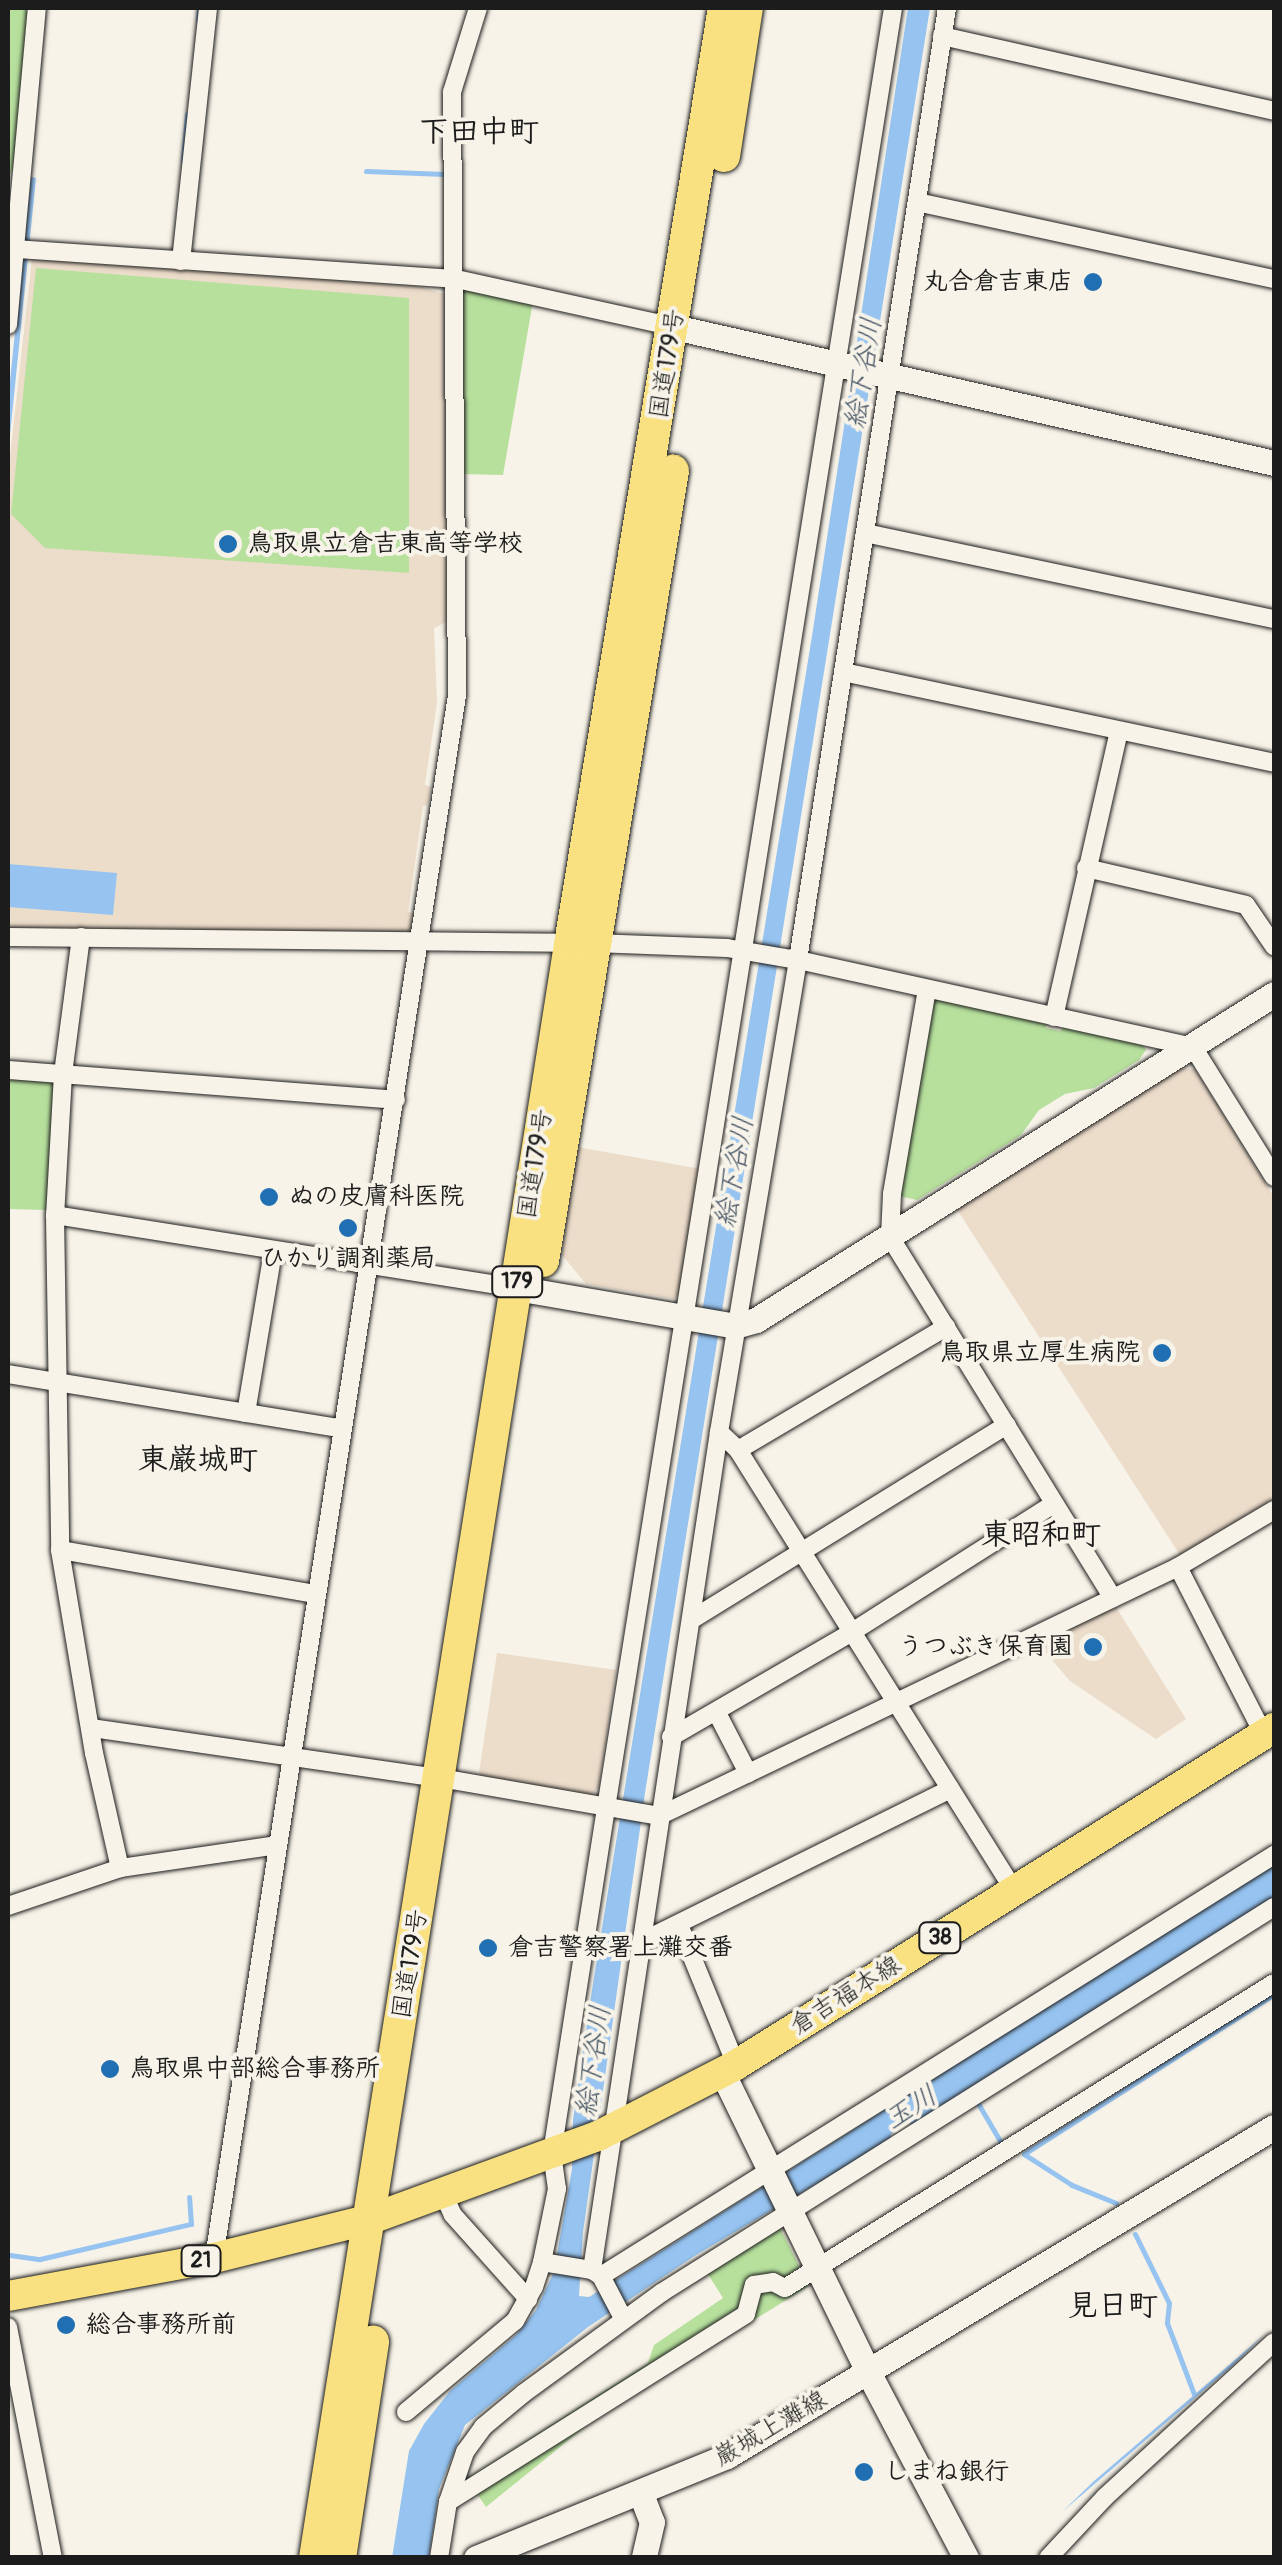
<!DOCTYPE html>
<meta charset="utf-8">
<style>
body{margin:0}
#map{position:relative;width:1282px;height:2565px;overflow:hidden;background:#f7f3e8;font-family:Pangolin,"Klee One",sans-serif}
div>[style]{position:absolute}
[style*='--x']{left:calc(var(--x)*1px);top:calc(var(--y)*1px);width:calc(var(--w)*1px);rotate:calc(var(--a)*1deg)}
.built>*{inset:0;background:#ecdcca}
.green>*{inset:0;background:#b7e09d}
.water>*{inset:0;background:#96c3f0}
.stream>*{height:5px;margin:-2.5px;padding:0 2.5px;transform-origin:2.5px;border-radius:2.5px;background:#96c3f0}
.roads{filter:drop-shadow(0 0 2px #1c1c1c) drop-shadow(0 0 2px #1c1c1c)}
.street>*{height:18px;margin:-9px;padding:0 9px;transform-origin:9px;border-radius:9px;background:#f7f3e8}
.secondary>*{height:25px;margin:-12.5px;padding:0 12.5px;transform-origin:12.5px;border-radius:12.5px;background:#f7f3e8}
.primary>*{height:30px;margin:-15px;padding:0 15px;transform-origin:15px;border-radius:15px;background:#f9e181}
.highway>*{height:32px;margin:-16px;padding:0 16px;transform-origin:16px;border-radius:16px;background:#f9e181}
.dots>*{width:28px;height:28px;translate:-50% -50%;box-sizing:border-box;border:5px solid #f7f3e8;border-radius:50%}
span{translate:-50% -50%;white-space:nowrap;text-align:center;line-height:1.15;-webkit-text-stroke:8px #f7f3e8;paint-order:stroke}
.shield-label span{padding:2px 8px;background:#f7f3e8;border:2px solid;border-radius:8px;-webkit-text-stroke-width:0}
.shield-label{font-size:22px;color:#1c1c1c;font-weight:700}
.poi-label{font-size:25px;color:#1c1c1c;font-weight:700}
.right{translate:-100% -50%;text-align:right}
.left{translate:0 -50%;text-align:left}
.street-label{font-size:25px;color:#1c1c1c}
.water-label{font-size:28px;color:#475666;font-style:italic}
.quarter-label{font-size:30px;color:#1c1c1c;font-weight:700}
.frame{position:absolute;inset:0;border:10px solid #1c1c1c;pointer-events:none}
</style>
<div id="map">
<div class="built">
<div style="clip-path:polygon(32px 258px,419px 286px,447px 295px,449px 615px,448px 621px,434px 628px,437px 703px,425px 785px,431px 787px,428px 805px,423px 806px,408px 912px,417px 914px,416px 924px,404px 934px,8px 929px,8px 474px)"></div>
<div style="clip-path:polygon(1178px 1068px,1195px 1069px,1274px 1197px,1274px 1499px,1180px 1555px,956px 1208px)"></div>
<div style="clip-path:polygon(577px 1147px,701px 1169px,682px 1289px,674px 1299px,586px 1284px,562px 1255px)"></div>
<div style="clip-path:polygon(1114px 1604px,1186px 1719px,1156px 1739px,1070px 1681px,1035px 1640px)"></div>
<div style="clip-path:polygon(497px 1653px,616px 1670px,599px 1787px,588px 1799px,485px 1781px,479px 1773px)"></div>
</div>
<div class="green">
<div style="clip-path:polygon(8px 8px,30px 8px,16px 161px,8px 179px)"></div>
<div style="clip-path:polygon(36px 268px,409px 298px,409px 573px,45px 548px,11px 514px)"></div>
<div style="clip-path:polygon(461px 286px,533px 301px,503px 475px,461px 474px)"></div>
<div style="clip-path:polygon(939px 999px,1046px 1021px,1046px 1028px,1061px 1031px,1063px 1025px,1142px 1044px,1146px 1050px,1139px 1060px,1094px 1088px,1065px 1094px,1039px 1110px,1021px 1135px,917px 1200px,899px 1196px,931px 1002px)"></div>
<div style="clip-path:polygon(8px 1077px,49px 1080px,57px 1088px,46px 1210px,8px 1209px)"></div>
<div style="clip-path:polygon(780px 2228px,809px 2286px,597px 2417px,486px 2507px,467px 2479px,648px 2363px,654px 2345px,723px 2298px,706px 2271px)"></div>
</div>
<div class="water">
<div style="clip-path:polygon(908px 8px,930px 8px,645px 1793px,583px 2232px,579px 2296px,589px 2297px,1274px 1863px,1274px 1897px,913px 2124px,908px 2123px,891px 2134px,890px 2140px,696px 2255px,588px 2327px,465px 2425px,439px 2489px,429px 2557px,392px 2558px,409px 2451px,424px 2424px,450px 2391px,516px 2335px,536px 2310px,554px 2272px,572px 2169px,573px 2120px,592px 1990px,812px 636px)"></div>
<div style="clip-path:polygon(31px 177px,36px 178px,8px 455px,8px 400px)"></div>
<div style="clip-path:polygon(8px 864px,117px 873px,113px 915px,8px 907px)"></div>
<div style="clip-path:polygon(1265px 2334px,1232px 2366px,1062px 2512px,1094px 2481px)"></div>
</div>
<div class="stream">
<div style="--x:198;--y:20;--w:12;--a:-85"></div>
<div style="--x:183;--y:161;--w:47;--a:-85.1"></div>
<div style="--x:366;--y:171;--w:79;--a:2.2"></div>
<div style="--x:979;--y:2105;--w:42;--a:59.7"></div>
<div style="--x:1116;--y:2203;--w:48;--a:-157.8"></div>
<div style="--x:1072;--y:2185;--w:57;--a:-147.1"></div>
<div style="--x:1024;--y:2154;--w:297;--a:-32.6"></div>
<div style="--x:1135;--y:2234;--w:77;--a:63.8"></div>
<div style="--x:1169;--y:2303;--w:20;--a:96"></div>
<div style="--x:1167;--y:2323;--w:76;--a:69.2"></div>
<div style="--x:10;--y:2255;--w:30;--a:8"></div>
<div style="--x:40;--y:2259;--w:155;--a:-13.1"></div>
<div style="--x:191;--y:2224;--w:27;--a:-94"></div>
</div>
<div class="roads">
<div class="street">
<div style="--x:947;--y:8;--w:964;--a:98.9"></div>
<div style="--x:798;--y:960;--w:479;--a:99.5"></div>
<div style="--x:719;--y:1432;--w:848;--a:98.62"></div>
<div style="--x:592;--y:2270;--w:11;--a:34"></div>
<div style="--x:601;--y:2276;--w:794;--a:-32.03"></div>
<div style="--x:942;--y:36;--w:340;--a:12.7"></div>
<div style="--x:917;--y:202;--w:365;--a:12.2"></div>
<div style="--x:16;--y:249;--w:441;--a:3.9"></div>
<div style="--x:456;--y:279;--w:223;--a:12.4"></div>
<div style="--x:181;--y:261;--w:254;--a:-83.9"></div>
<div style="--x:8;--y:325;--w:318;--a:-84.8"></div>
<div style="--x:865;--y:533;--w:418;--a:11.9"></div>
<div style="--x:843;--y:672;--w:441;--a:11.9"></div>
<div style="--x:1086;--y:868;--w:164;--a:13"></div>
<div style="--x:1246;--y:905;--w:50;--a:55.7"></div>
<div style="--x:8;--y:937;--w:586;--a:0.59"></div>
<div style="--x:594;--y:943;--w:133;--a:2.2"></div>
<div style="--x:727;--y:948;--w:72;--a:9.6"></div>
<div style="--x:798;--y:960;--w:404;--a:12.4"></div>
<div style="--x:1193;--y:1047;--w:153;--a:58.1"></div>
<div style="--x:81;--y:937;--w:138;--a:97.5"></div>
<div style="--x:63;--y:1074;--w:141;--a:93.2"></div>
<div style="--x:55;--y:1215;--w:335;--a:89.1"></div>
<div style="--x:60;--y:1550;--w:206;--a:80.5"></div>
<div style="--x:94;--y:1753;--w:118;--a:77.3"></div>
<div style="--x:927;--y:989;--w:208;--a:99.7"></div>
<div style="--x:892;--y:1194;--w:43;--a:92.7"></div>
<div style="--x:890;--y:1237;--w:424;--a:58.3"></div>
<div style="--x:1054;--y:1017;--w:293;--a:-77.2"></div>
<div style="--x:8;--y:1070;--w:389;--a:4.4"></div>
<div style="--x:55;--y:1215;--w:467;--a:9"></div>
<div style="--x:8;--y:1374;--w:339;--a:9.3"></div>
<div style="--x:246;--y:1413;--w:163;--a:-80.5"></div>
<div style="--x:719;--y:1432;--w:26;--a:43"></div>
<div style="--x:738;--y:1450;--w:522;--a:57.92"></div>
<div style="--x:738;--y:1450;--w:242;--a:-30.6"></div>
<div style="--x:60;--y:1550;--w:258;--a:9.8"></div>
<div style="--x:1178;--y:1567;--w:189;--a:62.9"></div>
<div style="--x:691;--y:1620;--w:371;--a:-31.7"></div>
<div style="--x:717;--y:1713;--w:68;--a:62.7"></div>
<div style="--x:91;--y:1728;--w:353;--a:8.2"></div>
<div style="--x:440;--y:1778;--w:222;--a:9.8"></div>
<div style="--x:659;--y:1816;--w:576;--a:-25.63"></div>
<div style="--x:1178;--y:1567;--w:112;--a:-30.7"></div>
<div style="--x:671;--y:1737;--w:209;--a:-30.1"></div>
<div style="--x:852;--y:1632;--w:239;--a:-32.4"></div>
<div style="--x:8;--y:1906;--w:118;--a:-18.7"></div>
<div style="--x:120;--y:1868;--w:159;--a:-8.3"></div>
<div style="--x:679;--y:1925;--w:151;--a:67.8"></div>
<div style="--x:641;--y:1942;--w:345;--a:-26.3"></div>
<div style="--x:443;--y:2193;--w:24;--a:66"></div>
<div style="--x:453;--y:2215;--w:113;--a:48.2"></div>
<div style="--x:214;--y:2258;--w:1582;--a:-81.16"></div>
<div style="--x:457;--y:695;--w:603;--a:-90.48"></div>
<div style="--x:452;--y:92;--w:88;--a:-72.8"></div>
<div style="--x:542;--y:2262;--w:51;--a:9.1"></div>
<div style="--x:601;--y:2276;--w:47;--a:62.4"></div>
<div style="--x:8;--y:2327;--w:235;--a:79"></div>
<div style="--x:406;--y:2412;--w:142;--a:-39.9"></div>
<div style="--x:515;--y:2321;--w:39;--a:-61"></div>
<div style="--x:534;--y:2287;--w:26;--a:-72"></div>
<div style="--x:542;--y:2262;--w:75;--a:-78.4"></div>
<div style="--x:557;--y:2189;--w:36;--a:-98"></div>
<div style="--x:552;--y:2153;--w:349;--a:-81.1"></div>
<div style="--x:606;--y:1808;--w:1823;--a:-80.94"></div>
<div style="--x:448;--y:2502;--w:352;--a:-32.2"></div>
<div style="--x:746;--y:2314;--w:30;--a:-75"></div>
<div style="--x:754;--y:2285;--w:19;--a:-9"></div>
<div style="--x:773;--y:2282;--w:13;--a:27"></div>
<div style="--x:785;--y:2288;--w:576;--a:-31.95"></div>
<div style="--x:439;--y:2558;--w:57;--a:-80.9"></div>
<div style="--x:448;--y:2502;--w:53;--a:-71.2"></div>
<div style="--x:465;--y:2452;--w:31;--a:-54"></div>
<div style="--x:483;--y:2427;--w:53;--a:-39.7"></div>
<div style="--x:524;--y:2393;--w:170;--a:-36.1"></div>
<div style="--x:661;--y:2293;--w:724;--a:-32.2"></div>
<div style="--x:1048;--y:2558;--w:83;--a:-46.9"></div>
<div style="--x:1105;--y:2497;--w:229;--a:-42.5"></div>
</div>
<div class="secondary">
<div style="--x:674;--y:327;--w:615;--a:12.77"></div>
<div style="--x:516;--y:1288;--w:222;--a:9.8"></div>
<div style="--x:735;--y:1326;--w:22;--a:-16"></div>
<div style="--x:756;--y:1320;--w:612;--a:-32.18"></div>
<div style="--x:722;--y:2072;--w:334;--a:64"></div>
<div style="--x:868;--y:2372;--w:210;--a:62.2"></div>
<div style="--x:641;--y:2494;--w:30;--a:69"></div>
<div style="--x:652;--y:2522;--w:37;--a:103"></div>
<div style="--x:476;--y:2558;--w:271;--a:-22.1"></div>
<div style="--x:727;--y:2456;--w:638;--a:-31.03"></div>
</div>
<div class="primary">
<div style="--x:8;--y:2296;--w:209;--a:-10.5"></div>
<div style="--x:214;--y:2258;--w:162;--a:-14"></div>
<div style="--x:371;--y:2219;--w:242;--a:-20.1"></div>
<div style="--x:598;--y:2136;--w:155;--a:-27.2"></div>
<div style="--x:736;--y:2065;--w:635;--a:-32.06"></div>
</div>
<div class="highway">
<div style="--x:724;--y:156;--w:150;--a:-81.2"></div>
<div style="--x:543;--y:1261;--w:801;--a:-80.66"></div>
<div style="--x:315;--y:2558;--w:1634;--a:-81.02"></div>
<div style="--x:570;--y:944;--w:949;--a:-80.66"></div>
<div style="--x:340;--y:2558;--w:219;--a:-81.3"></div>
</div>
</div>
<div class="dots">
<div style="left:1093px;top:282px;background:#1f6fb2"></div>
<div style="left:228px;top:544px;background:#1f6fb2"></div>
<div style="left:269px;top:1197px;background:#1f6fb2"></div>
<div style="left:348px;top:1228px;background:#1f6fb2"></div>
<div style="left:1162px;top:1353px;background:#1f6fb2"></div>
<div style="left:1093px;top:1647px;background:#1f6fb2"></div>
<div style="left:488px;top:1948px;background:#1f6fb2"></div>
<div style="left:110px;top:2069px;background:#1f6fb2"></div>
<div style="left:66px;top:2325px;background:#1f6fb2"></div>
<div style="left:864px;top:2472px;background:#1f6fb2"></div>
</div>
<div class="shield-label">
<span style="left:517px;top:1282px">179</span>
<span style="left:940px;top:1938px">38</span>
<span style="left:201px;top:2261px">21</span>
</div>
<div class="poi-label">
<span class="right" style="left:1073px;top:282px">丸合倉吉東店</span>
<span class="left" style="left:248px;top:544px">鳥取県立倉吉東高等学校</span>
<span class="left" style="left:289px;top:1197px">ぬの皮膚科医院</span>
<span style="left:348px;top:1259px">ひかり調剤薬局</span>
<span class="right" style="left:1140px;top:1353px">鳥取県立厚生病院</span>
<span class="right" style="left:1073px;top:1647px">うつぶき保育園</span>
<span class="left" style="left:508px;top:1948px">倉吉警察署上灘交番</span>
<span class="left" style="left:130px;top:2069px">鳥取県中部総合事務所</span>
<span class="left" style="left:86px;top:2325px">総合事務所前</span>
<span class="left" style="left:884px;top:2472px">しまね銀行</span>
</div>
<div class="street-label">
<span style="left:668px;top:364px;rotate:-81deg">国道179号</span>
<span style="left:536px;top:1164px;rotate:-81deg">国道179号</span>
<span style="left:411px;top:1964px;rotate:-81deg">国道179号</span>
<span style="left:846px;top:1996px;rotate:-32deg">倉吉福本線</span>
<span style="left:771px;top:2429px;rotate:-30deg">巌城上灘線</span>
</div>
<div class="water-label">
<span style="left:864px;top:373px;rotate:-81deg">絵下谷川</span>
<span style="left:735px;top:1172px;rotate:-80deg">絵下谷川</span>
<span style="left:594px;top:2061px;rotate:-82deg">絵下谷川</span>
<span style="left:911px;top:2108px;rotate:-32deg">玉川</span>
</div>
<div class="quarter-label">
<span style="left:479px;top:132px">下田中町</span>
<span style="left:198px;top:1460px">東巌城町</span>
<span style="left:1041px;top:1535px">東昭和町</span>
<span style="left:1113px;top:2306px">見日町</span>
</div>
<div class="frame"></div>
</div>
